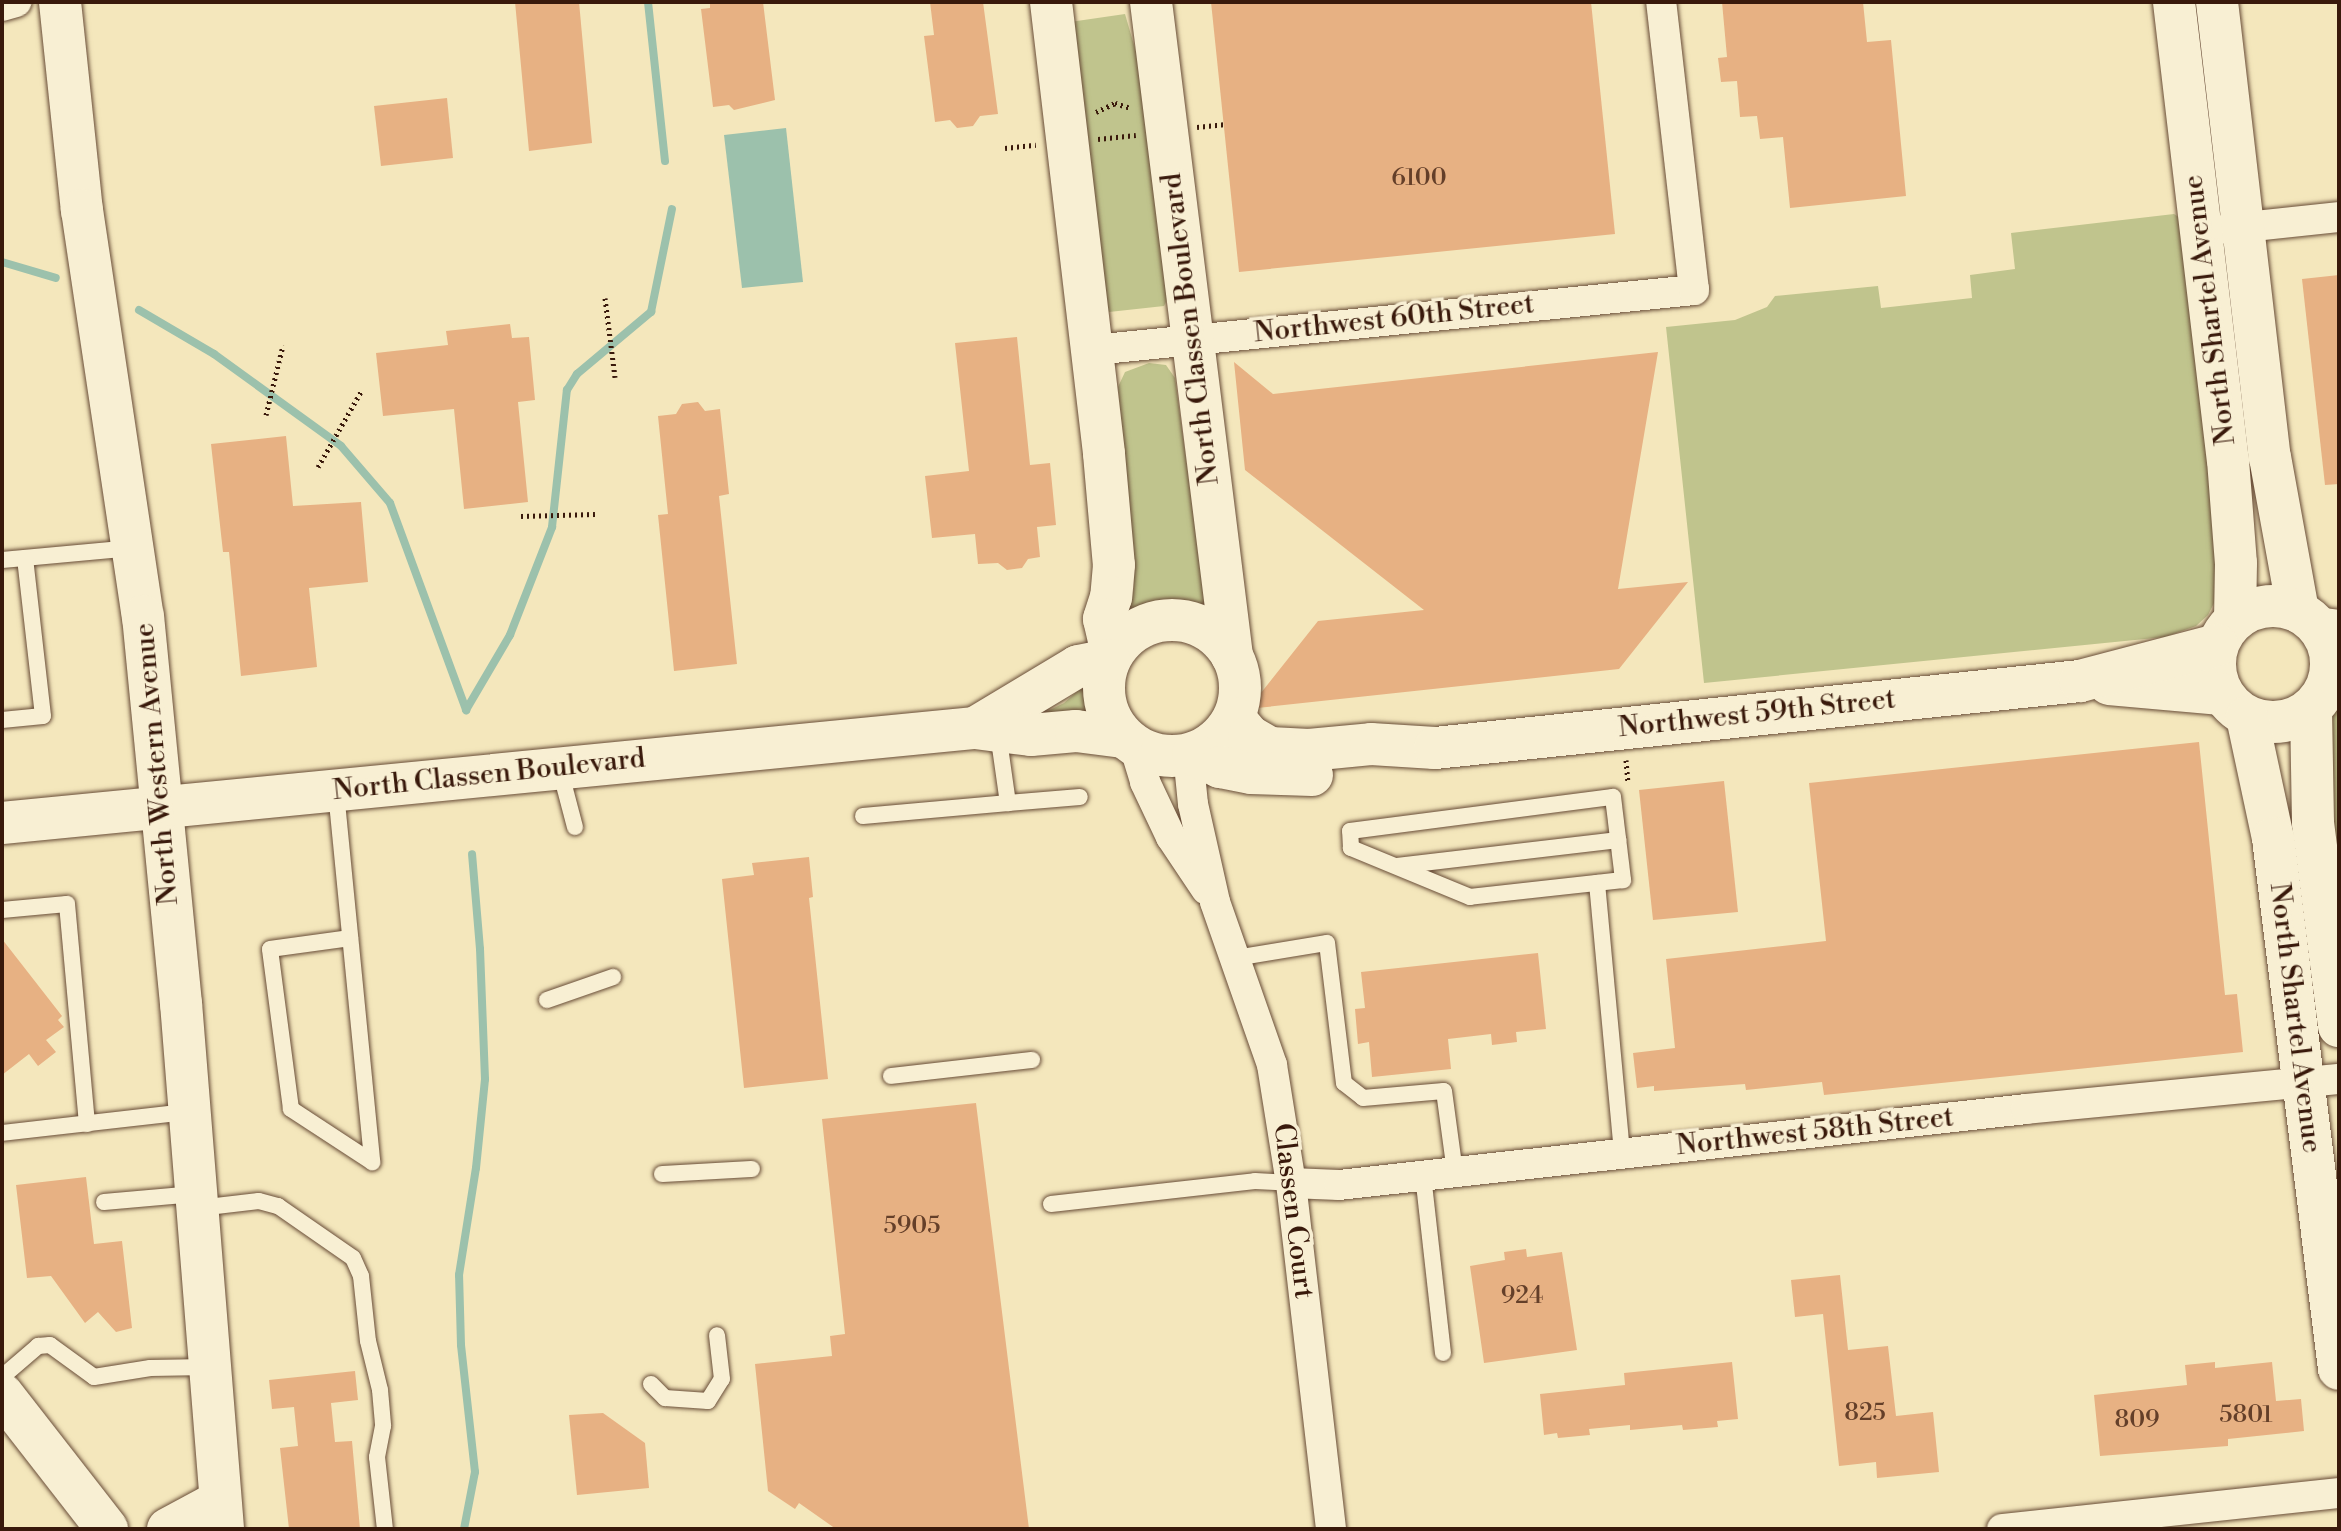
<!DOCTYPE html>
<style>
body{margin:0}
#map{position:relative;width:2341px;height:1531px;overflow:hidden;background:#f4e7bc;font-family:"Libre Bodoni",serif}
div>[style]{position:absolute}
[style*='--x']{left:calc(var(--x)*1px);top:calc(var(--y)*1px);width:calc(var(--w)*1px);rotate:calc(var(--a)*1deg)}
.green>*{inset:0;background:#c0c48d}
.water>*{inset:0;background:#9cc1ac}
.stream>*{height:8px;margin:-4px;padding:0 4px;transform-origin:4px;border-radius:4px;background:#9cc1ac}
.building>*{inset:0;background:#e7b183}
.path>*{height:5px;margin-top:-2.5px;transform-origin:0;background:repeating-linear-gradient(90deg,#39190b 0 2px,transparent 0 6px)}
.roads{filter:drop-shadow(0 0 2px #684c37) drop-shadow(0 0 2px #684c37)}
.lane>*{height:16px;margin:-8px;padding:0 8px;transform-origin:8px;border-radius:8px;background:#f8efd3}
.street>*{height:30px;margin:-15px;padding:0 15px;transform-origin:15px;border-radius:15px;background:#f8efd3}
.secondary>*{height:42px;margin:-21px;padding:0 21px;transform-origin:21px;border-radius:21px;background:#f8efd3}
.secondary>.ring{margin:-21px;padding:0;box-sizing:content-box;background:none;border:42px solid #f8efd3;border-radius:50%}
span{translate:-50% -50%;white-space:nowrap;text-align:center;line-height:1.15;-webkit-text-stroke:7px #f8efd3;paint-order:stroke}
.number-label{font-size:24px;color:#643f29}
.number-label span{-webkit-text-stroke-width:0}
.street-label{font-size:28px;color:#39190b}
.frame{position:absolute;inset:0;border:4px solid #39190b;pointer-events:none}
</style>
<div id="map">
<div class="green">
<div style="clip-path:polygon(1125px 14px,1147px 90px,1167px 300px,1164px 306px,1109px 312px,1104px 306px,1070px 22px)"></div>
<div style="clip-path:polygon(2174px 214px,2180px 218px,2223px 552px,2214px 603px,2208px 615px,2196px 626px,2165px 637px,1704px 683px,1666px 327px,1735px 320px,1767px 307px,1775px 296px,1878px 286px,1881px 308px,1972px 298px,1970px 275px,2015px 269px,2011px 233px)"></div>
<div style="clip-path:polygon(1149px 363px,1166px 365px,1175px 378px,1207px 614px,1162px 607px,1139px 613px,1127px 621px,1134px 588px,1134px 554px,1118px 387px,1125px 372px)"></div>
<div style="clip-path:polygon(1091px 679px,1090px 697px,1095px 717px,1040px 715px,1064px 703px)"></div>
<div style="clip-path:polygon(2339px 693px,2339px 900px,2319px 734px)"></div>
</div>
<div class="water">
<div style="clip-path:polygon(786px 128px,803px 282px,742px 288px,724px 135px)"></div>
</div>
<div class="stream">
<div style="--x:648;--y:2;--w:160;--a:83.9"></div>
<div style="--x:2;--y:262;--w:56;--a:16.5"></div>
<div style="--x:139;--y:310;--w:87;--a:30.4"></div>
<div style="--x:214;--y:354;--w:157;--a:35.9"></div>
<div style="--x:341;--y:446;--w:75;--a:49.3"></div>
<div style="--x:390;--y:503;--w:221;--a:69.8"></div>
<div style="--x:466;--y:710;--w:87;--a:-59.6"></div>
<div style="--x:510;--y:635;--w:116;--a:-68.7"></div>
<div style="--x:552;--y:527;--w:138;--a:-83.8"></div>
<div style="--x:567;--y:390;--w:19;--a:-58"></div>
<div style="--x:577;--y:374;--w:97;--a:-40"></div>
<div style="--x:651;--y:312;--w:105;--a:-78.5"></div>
<div style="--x:464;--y:1529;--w:58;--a:-79.1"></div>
<div style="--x:475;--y:1472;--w:128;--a:-96.3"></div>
<div style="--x:461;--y:1345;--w:70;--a:-91.6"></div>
<div style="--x:459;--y:1275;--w:108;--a:-81"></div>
<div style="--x:476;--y:1168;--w:89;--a:-84.2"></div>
<div style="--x:485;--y:1079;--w:130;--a:-92.2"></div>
<div style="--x:480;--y:949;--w:95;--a:-94.8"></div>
</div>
<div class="building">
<div style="clip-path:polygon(515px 2px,579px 2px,592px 143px,529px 151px)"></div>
<div style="clip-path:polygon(710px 2px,763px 2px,775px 100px,734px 110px,729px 105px,713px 107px,701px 9px,710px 8px)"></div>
<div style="clip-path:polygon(930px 2px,983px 2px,998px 114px,980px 116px,973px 126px,957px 128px,950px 120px,935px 122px,924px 36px,934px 35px)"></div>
<div style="clip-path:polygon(1211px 2px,1591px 2px,1615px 234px,1239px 272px)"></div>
<div style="clip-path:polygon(1722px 2px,1863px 2px,1867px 42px,1891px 40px,1906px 196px,1790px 208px,1783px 137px,1760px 139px,1757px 116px,1740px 117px,1737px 81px,1721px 82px,1718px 58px,1727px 57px)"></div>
<div style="clip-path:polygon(447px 98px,453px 158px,381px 166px,374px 106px)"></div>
<div style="clip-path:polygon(2339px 275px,2339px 484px,2325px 485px,2302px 279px)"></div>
<div style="clip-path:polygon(510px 324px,512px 338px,529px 337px,535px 400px,518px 402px,528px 502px,464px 509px,454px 409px,383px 416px,376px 353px,448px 345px,446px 331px)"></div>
<div style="clip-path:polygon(1017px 337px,1030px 465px,1050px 463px,1056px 525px,1037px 527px,1040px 557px,1028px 559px,1022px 568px,1007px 570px,998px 563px,978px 564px,975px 534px,932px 538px,925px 476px,969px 471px,955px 343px)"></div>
<div style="clip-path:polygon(1658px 352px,1618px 589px,1688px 582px,1619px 669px,1257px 708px,1253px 703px,1318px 621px,1424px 610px,1245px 470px,1234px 362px,1273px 394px)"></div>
<div style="clip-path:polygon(698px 402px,705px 411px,720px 409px,729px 494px,719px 496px,737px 664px,674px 671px,658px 515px,668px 514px,658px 416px,676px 414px,682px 404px)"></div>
<div style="clip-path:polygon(286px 436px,293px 506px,361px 502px,368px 582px,309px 588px,317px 667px,241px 676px,229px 552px,223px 552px,211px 444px)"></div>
<div style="clip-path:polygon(2199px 742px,2225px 995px,2237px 994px,2243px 1052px,1824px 1095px,1822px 1082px,1746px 1090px,1745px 1084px,1654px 1091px,1654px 1086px,1637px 1088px,1633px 1053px,1675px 1048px,1666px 959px,1826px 941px,1809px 783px)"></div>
<div style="clip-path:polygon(1724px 781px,1738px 912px,1653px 920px,1639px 790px)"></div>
<div style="clip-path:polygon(809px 857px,813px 897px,809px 898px,828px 1079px,744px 1088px,722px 879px,754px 875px,752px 863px)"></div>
<div style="clip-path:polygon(2px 939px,62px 1016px,58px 1020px,64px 1027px,46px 1040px,56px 1052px,38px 1066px,29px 1054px,2px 1075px)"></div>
<div style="clip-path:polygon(1538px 953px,1546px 1029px,1516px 1032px,1517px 1042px,1492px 1045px,1491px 1034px,1448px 1039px,1451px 1069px,1372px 1077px,1369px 1042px,1358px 1044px,1355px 1009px,1365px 1008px,1361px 972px)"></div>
<div style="clip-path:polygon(976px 1103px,1029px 1529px,836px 1529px,799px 1503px,795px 1509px,768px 1491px,755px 1364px,832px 1356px,830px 1336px,845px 1334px,822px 1119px)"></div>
<div style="clip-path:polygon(86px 1177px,94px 1244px,122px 1241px,132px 1328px,116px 1332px,98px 1312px,85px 1323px,51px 1276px,27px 1278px,16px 1185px)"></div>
<div style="clip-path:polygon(1526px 1249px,1527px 1257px,1562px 1252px,1577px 1350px,1484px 1363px,1470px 1266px,1505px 1260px,1504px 1252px)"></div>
<div style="clip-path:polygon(1840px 1275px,1848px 1350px,1888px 1346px,1896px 1416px,1933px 1412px,1939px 1472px,1877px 1478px,1876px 1462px,1839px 1466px,1823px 1314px,1795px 1317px,1791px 1280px)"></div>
<div style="clip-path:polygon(1732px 1362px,1738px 1419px,1717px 1421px,1718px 1427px,1683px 1430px,1682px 1425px,1630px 1430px,1630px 1425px,1589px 1429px,1590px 1435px,1558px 1438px,1557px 1433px,1544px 1435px,1540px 1394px,1625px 1385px,1624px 1373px)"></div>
<div style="clip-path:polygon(2215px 1362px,2215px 1368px,2272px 1362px,2276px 1401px,2301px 1399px,2304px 1431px,2228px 1439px,2228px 1446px,2100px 1456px,2094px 1395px,2187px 1385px,2185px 1365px)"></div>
<div style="clip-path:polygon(355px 1371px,358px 1400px,331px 1403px,335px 1442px,352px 1441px,360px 1529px,289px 1529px,280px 1448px,298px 1446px,294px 1407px,272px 1409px,269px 1380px)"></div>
<div style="clip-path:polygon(603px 1413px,645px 1443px,649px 1488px,577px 1495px,569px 1415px)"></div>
</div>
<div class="path">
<div style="--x:1096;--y:112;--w:21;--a:-25"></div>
<div style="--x:1115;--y:103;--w:16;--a:18"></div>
<div style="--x:1197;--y:127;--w:27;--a:-6"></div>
<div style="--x:1098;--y:139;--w:38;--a:-6"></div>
<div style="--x:1005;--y:148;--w:31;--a:-6"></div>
<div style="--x:605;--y:298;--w:80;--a:82.8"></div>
<div style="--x:266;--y:415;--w:72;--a:-76.3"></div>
<div style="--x:318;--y:467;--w:89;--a:-60.3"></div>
<div style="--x:521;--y:516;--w:74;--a:-1.5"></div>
<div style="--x:1626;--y:760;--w:22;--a:85"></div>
</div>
<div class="roads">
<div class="lane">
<div style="--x:2;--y:560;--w:131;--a:-5.3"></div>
<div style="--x:2;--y:720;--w:41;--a:-5.6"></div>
<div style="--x:43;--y:716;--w:159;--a:-96.5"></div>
<div style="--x:998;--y:733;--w:71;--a:81.9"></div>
<div style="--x:1008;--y:803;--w:72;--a:-4.8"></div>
<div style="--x:560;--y:770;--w:59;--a:75.3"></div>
<div style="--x:336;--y:792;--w:372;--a:84.4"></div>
<div style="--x:372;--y:1162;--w:97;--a:-146.8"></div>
<div style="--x:291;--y:1109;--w:161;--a:-97.5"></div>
<div style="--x:270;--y:949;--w:81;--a:-7.8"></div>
<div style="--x:1613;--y:797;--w:84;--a:83.1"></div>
<div style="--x:1623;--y:880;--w:154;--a:173.7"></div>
<div style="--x:1470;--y:897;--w:129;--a:-157.6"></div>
<div style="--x:1351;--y:848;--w:17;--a:-93"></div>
<div style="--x:1350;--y:831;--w:265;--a:-7.4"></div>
<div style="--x:863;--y:816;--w:146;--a:-5.1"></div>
<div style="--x:1397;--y:866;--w:223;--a:-6.7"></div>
<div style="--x:1597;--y:883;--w:271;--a:84.7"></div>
<div style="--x:2;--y:910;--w:65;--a:-5.3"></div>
<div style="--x:67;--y:904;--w:221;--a:84.8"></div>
<div style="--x:1235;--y:958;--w:93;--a:-9.3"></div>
<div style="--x:1327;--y:943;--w:141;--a:83.1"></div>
<div style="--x:1344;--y:1083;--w:24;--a:38"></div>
<div style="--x:1363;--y:1098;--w:81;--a:-4.9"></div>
<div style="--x:1444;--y:1091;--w:82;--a:82.3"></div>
<div style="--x:547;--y:1000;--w:70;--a:-19.2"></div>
<div style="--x:891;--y:1076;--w:142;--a:-6.5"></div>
<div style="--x:2;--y:1133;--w:186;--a:-6.5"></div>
<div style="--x:662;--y:1174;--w:90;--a:-3.2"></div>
<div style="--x:1423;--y:1175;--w:179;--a:83.6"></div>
<div style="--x:104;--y:1202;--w:91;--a:-5"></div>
<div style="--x:1051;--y:1204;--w:205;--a:-6.4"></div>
<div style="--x:1255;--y:1181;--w:36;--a:3"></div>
<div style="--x:199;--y:1208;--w:60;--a:-6.7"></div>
<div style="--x:259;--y:1201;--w:20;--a:15"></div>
<div style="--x:278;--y:1206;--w:91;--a:34.7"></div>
<div style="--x:353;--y:1258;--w:20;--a:66"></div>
<div style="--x:361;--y:1276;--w:65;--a:83.9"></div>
<div style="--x:368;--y:1341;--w:50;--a:76.2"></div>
<div style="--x:380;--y:1390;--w:36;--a:85"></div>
<div style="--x:383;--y:1426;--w:32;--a:101"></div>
<div style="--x:377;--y:1457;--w:72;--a:83.7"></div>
<div style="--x:2;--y:1377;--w:48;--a:-40.7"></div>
<div style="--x:38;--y:1346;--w:12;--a:-5"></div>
<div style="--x:50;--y:1345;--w:54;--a:36"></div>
<div style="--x:94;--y:1377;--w:57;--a:-9.1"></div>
<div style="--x:150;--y:1368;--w:58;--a:-1"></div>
<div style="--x:651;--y:1384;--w:20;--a:45"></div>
<div style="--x:665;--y:1398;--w:43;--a:4"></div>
<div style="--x:708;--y:1401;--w:26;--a:-58"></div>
<div style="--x:722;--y:1379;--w:44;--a:-96.5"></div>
</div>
<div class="street">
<div style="--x:2;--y:6;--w:15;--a:-16"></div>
<div style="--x:2226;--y:229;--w:114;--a:-6.1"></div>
<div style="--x:1093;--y:350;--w:604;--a:-5.7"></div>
<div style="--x:1694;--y:290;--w:290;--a:-96.5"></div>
<div style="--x:2315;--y:622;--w:24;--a:7"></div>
<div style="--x:2332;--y:673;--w:8;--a:-30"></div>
<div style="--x:1134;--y:745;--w:39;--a:73"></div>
<div style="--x:1145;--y:782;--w:61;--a:64.7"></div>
<div style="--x:1171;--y:837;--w:63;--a:56.1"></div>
<div style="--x:1188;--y:754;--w:50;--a:84.3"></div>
<div style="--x:1193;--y:804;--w:100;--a:77.3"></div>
<div style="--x:1215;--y:902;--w:173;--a:70.7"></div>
<div style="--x:1272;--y:1065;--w:120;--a:80.9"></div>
<div style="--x:1291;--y:1183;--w:348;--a:83.4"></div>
<div style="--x:1291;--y:1183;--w:48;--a:2.4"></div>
<div style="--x:1339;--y:1185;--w:691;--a:-6.31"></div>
<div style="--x:2026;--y:1109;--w:314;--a:-5.5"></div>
<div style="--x:2002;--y:1529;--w:339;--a:-6.1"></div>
</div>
<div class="secondary">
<div style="--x:60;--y:2;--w:209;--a:84"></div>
<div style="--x:82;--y:210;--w:411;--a:81.5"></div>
<div style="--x:143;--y:616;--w:389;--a:84.4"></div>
<div style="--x:181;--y:1003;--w:528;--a:85.43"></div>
<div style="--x:1051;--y:2;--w:455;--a:83.3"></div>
<div style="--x:1104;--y:454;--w:111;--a:84.9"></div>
<div style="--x:1114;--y:565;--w:32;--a:95"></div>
<div style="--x:1111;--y:597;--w:23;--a:108"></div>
<div style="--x:1104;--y:619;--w:36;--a:77"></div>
<div style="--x:1151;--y:2;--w:659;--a:82.94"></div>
<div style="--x:2174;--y:2;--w:461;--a:83.3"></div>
<div style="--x:2228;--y:460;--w:103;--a:85.6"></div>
<div style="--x:2236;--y:563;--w:56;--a:91"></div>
<div style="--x:2217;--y:2;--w:458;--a:83.4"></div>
<div style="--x:2270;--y:457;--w:157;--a:79.7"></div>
<div class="ring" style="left:2215px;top:606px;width:74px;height:74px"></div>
<div class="ring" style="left:1104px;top:620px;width:94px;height:94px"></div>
<div style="--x:2109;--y:684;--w:113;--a:5.1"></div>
<div style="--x:2311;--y:709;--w:114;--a:89"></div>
<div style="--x:2313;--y:823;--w:205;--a:82.7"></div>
<div style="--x:2247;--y:717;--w:124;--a:77.9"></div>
<div style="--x:2273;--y:838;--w:535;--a:82.91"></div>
<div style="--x:1234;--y:718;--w:23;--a:50"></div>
<div style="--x:1249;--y:736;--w:24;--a:30"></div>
<div style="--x:1270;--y:748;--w:39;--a:3"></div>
<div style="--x:1309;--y:750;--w:62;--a:-5.5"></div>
<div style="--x:1371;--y:744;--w:64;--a:3.6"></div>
<div style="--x:1435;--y:748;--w:648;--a:-5.93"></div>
<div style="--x:2080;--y:681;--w:142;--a:-14.7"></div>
<div style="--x:975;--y:728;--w:120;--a:-31"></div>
<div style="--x:1078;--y:666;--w:32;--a:-11"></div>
<div style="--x:1193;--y:754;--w:30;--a:26"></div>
<div style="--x:1220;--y:767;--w:32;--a:11"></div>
<div style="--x:1251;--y:773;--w:61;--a:1.9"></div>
<div style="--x:2;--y:823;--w:978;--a:-5.58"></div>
<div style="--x:975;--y:728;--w:56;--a:7.1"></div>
<div style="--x:1031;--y:735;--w:45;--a:-5.1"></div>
<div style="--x:1076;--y:731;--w:47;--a:7.3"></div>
<div style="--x:2;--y:1394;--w:171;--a:52.1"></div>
<div style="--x:168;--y:1529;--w:59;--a:-28.3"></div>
</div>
</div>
<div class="number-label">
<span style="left:1419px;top:179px">6100</span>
<span style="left:912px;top:1227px">5905</span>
<span style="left:1522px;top:1297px">924</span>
<span style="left:1865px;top:1414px">825</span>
<span style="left:2246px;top:1416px">5801</span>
<span style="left:2137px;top:1421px">809</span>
</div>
<div class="street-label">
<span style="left:2210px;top:310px;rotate:-97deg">North Shartel Avenue</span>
<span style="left:1394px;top:319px;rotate:-6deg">Northwest 60th Street</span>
<span style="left:1191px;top:329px;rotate:-97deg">North Classen Boulevard</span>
<span style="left:1757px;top:714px;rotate:-6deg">Northwest 59th Street</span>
<span style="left:157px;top:764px;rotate:-95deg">North Western Avenue</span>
<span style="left:489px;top:775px;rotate:-6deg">North Classen Boulevard</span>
<span style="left:2295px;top:1018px;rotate:83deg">North Shartel Avenue</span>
<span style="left:1815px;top:1132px;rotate:-6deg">Northwest 58th Street</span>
<span style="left:1293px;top:1211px;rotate:83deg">Classen Court</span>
</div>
<div class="frame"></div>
</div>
